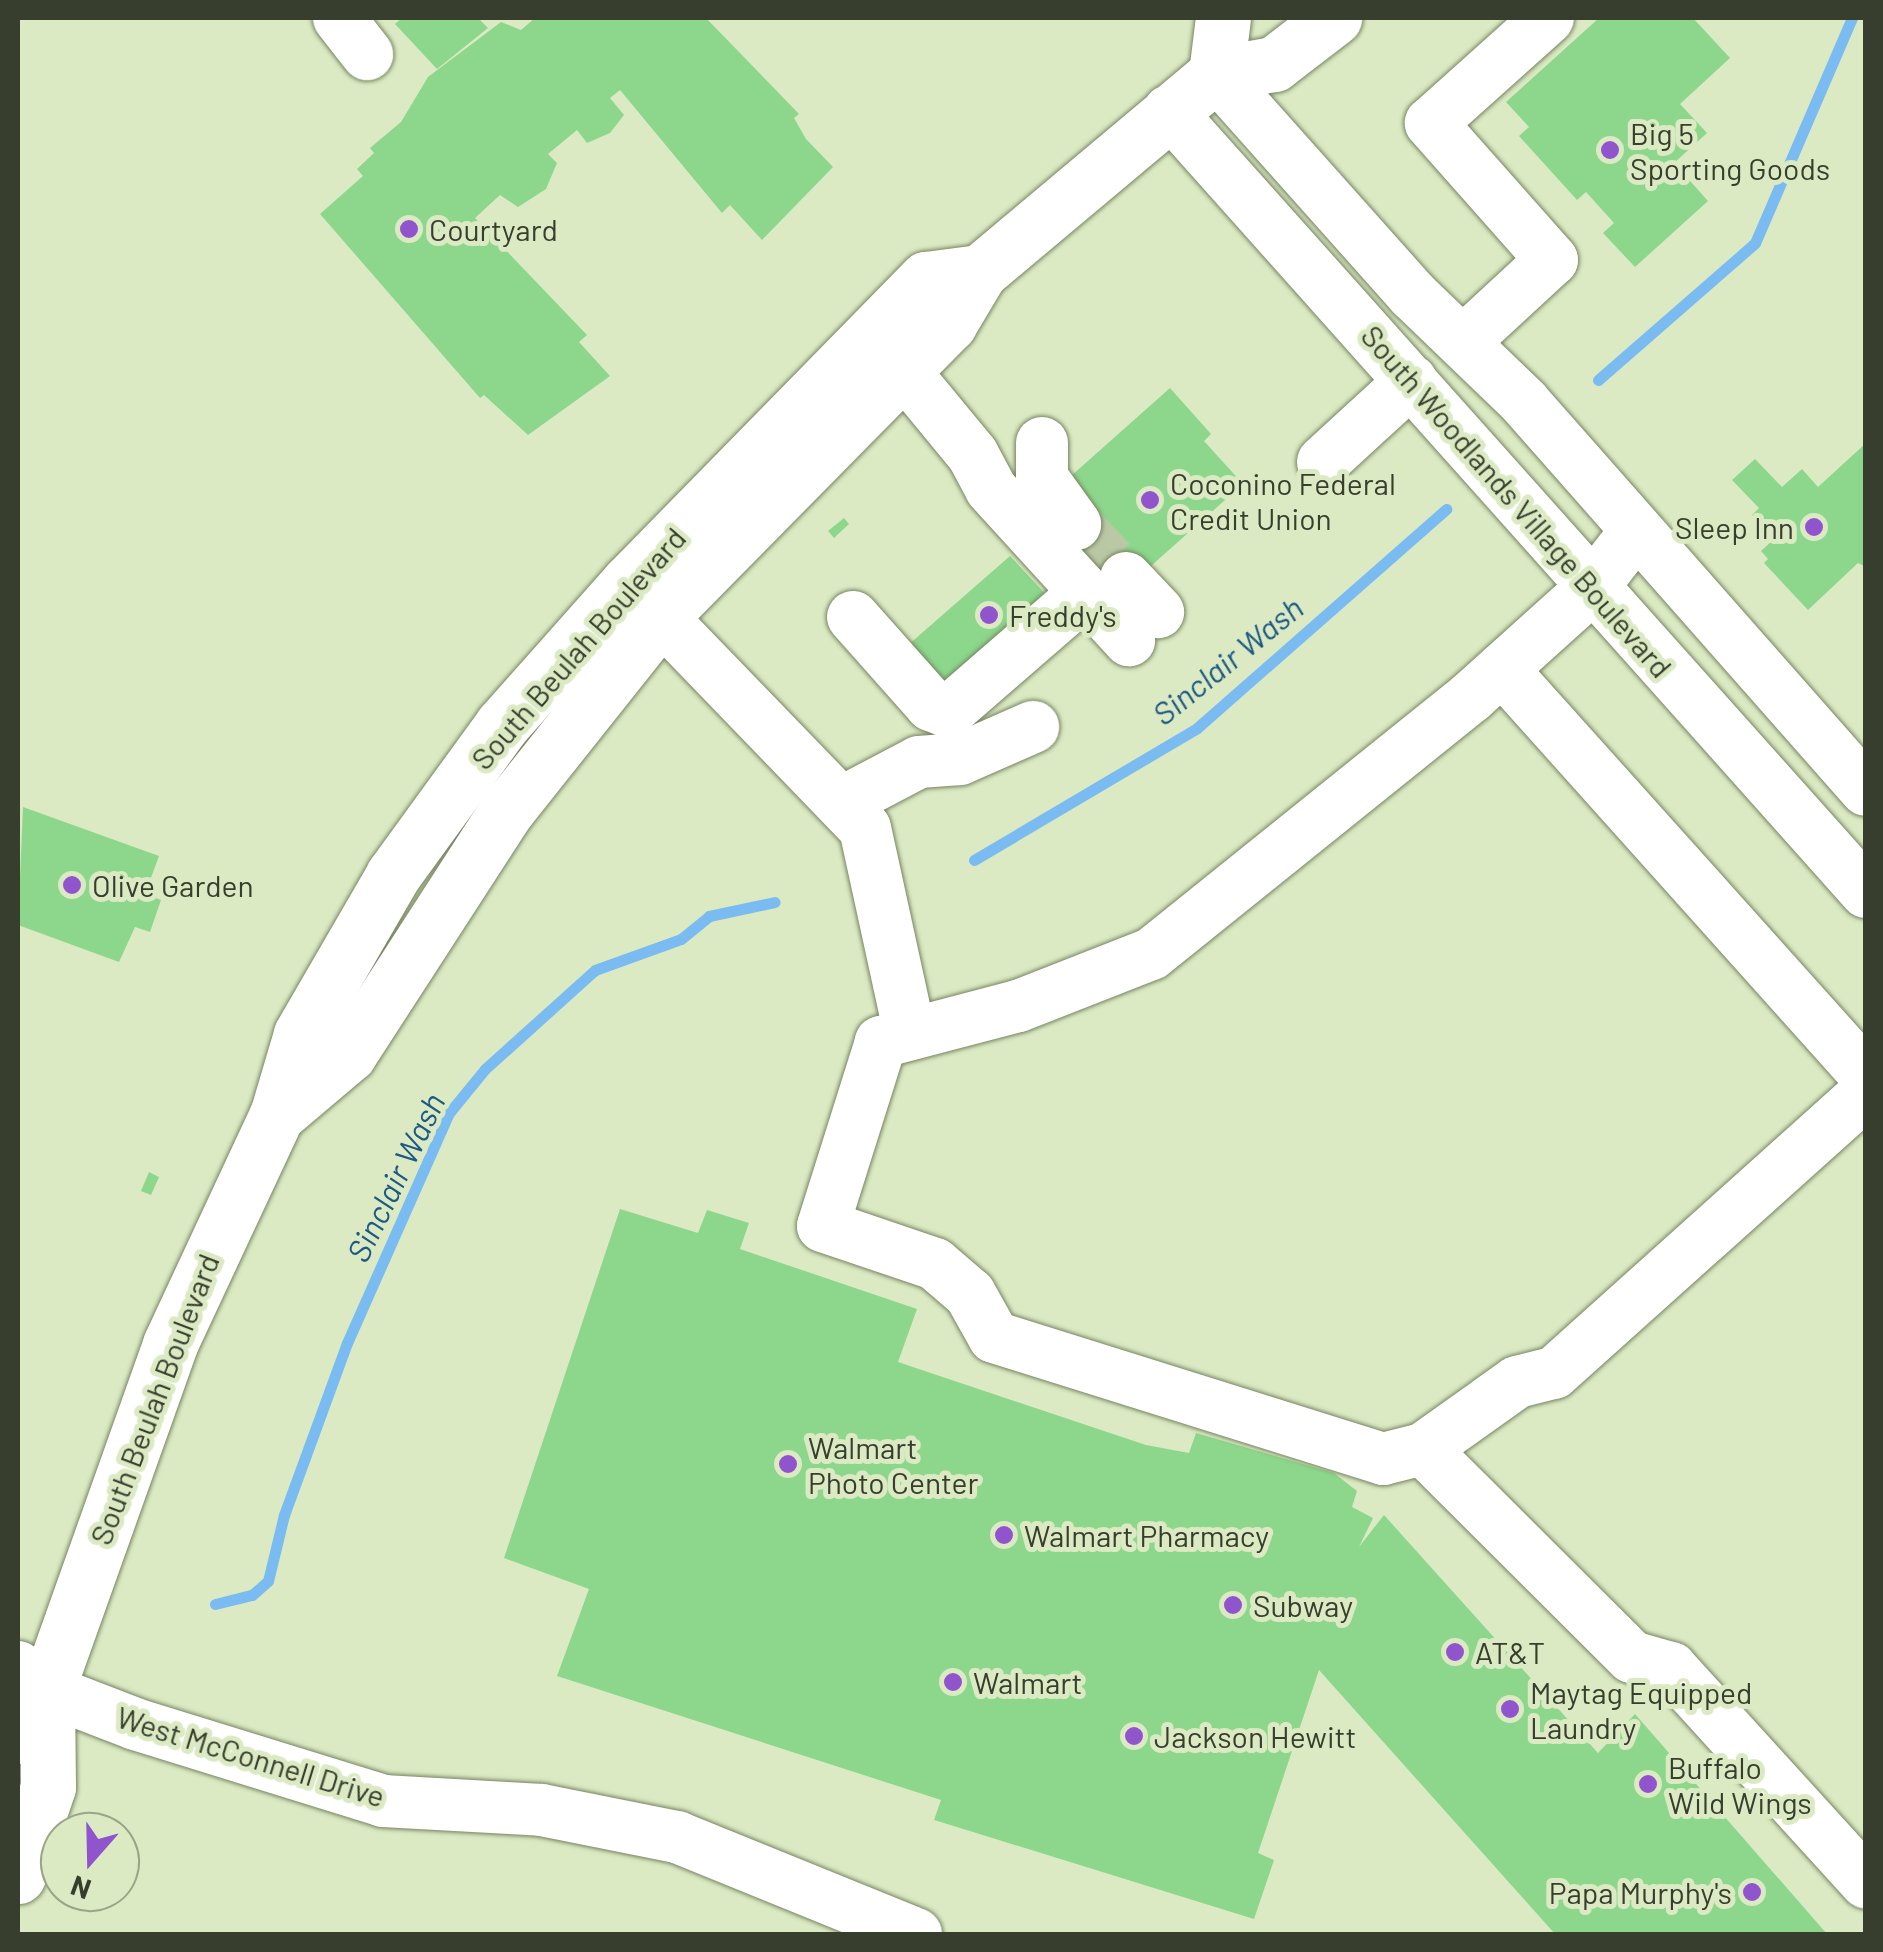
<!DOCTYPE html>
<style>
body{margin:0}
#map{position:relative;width:1883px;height:1952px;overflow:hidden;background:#dbeac3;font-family:Barlow,sans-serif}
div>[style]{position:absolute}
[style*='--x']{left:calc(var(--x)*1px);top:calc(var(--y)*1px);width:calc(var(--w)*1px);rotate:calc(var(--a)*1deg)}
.stream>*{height:11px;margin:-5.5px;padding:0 5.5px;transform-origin:5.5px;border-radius:5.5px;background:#7abcf1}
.building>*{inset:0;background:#8cd78c}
.minor-tunnel>*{height:52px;margin-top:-26px;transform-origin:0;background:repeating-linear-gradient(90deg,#bac8a5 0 52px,transparent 0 78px)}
.roads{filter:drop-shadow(0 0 2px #778461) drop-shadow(0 0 2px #778461)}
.minor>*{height:52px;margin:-26px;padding:0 26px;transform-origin:26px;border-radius:26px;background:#fff}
.major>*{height:55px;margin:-27.5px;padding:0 27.5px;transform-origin:27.5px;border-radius:27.5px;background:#fff}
.dots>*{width:28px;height:28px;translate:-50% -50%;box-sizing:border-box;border:5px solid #dbeac3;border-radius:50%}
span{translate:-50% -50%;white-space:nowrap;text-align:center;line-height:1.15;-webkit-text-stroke:10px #dbeac3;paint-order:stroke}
.poi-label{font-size:30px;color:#383e2e}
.left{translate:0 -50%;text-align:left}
.right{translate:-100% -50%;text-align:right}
.street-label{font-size:30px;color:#383e2e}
.water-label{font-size:32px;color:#1c5985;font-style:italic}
.frame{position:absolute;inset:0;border:20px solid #383e2e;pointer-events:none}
.north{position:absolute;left:40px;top:1812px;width:100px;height:100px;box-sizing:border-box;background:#dbeac3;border:2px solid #9aa587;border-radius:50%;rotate:200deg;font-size:28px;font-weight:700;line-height:40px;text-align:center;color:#383e2e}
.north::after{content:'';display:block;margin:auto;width:35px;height:45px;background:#9055cc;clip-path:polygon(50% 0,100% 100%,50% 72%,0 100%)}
</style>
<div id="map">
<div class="stream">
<div style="--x:1598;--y:380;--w:208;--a:-41.1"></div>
<div style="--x:1755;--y:243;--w:245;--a:-66.7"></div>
<div style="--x:974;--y:860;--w:259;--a:-30.6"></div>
<div style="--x:1197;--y:728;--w:332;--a:-41.3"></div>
<div style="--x:215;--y:1604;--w:38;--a:-14"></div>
<div style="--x:252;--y:1595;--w:21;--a:-41"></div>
<div style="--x:268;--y:1581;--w:68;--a:-76.4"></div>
<div style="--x:284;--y:1515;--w:183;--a:-69.9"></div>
<div style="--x:347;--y:1343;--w:252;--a:-66.1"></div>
<div style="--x:449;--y:1113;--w:57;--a:-50.7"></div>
<div style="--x:485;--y:1069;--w:148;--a:-42"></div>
<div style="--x:595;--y:970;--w:91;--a:-19.8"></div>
<div style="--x:681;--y:939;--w:36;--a:-39"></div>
<div style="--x:709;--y:916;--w:67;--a:-12"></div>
</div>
<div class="building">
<div style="clip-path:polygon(402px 18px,478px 18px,488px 28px,437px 69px,395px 24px)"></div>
<div style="clip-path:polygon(535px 18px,706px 18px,799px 114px,794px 118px,806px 139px,833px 167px,762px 240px,730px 205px,722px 213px,620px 90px,610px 98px,624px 115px,610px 133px,587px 143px,577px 130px,548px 154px,557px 163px,546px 189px,518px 207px,500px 195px,475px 218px,587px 335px,579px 342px,610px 376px,528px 435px,484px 395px,480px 398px,320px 214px,363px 176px,357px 169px,374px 153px,370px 148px,401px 122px,428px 77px,501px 22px,521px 30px)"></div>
<div style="clip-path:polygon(1599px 18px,1693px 18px,1730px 58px,1680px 104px,1707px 133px,1674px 163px,1708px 201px,1635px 267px,1603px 233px,1614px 223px,1586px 192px,1577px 200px,1519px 136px,1529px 127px,1506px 102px)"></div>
<div style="clip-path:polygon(1170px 388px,1211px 434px,1204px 441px,1243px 484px,1142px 574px,1111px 588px,1065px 538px,1062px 484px)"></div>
<div style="clip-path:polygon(1866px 443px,1866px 567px,1858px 563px,1808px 610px,1764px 563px,1768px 559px,1761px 551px,1774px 539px,1752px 515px,1759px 508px,1732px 480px,1755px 459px,1782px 487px,1802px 469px,1818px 487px)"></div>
<div style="clip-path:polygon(844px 518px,849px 524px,834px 538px,828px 531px)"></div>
<div style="clip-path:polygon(1010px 556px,1051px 600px,950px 691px,907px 646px)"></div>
<div style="clip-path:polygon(23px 807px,159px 856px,145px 894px,161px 900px,150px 932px,135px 927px,119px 962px,18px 925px)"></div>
<div style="clip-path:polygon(149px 1172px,159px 1177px,151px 1195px,141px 1191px)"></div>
<div style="clip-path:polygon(620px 1209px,698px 1233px,707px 1210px,749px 1223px,740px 1249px,917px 1309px,898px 1362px,1146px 1445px,1189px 1453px,1196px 1433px,1334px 1473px,1357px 1491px,1352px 1507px,1373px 1518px,1359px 1547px,1384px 1515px,1598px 1753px,1635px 1714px,1827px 1934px,1555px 1934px,1319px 1670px,1258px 1853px,1274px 1860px,1254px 1919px,944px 1823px,934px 1820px,941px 1800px,557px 1676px,589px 1589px,504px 1558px)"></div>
</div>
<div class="minor-tunnel">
<div style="--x:1075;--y:524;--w:74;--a:46.6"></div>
</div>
<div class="roads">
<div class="minor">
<div style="--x:339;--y:18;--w:46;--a:52.1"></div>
<div style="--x:1216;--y:74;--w:296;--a:48.3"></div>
<div style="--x:1413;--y:295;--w:154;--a:43.9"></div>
<div style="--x:1524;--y:402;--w:517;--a:48.61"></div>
<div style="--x:1169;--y:111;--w:1047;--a:48.25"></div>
<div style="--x:1463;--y:342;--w:121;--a:-42.7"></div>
<div style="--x:1552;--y:260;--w:183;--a:-131.5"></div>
<div style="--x:1431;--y:123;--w:157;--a:-41.9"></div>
<div style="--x:903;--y:370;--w:110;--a:50.5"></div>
<div style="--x:973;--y:455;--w:38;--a:62"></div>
<div style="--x:991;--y:489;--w:205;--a:47.6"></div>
<div style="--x:1042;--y:443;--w:35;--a:90"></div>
<div style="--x:1042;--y:478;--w:57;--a:54.3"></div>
<div style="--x:1323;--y:462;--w:120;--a:-42.6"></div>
<div style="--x:1636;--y:531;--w:72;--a:127.7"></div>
<div style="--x:1592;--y:588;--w:163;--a:138"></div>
<div style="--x:1471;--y:697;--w:410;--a:141.2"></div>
<div style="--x:1151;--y:954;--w:143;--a:158.6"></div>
<div style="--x:1018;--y:1006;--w:142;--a:165.3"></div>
<div style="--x:881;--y:1042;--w:193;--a:107.5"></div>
<div style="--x:823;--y:1226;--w:118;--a:18.7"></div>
<div style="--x:935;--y:1264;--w:46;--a:40.6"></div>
<div style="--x:970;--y:1294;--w:49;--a:60.8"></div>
<div style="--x:994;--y:1337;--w:408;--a:17.4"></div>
<div style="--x:1383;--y:1459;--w:41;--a:-14"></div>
<div style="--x:1423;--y:1449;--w:115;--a:-35.5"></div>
<div style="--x:1517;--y:1382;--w:38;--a:-14"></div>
<div style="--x:1554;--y:1373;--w:419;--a:-41.9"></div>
<div style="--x:1126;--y:578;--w:47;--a:46.7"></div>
<div style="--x:629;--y:584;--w:339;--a:46"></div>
<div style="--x:865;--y:828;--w:211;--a:77.7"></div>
<div style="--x:853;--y:617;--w:118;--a:48.4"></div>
<div style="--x:931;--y:705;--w:18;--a:22"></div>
<div style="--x:948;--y:712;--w:181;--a:-41"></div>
<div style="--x:1502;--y:669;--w:545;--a:48.12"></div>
<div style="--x:841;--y:803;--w:88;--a:-27.7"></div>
<div style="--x:919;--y:762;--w:41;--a:-4.2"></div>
<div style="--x:960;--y:759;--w:80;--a:-23.7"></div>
<div style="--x:1423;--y:1449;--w:295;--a:44.9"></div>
<div style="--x:1632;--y:1657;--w:41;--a:15.8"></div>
<div style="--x:1671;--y:1668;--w:290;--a:47.7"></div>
<div style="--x:18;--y:1667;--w:37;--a:38"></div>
<div style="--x:47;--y:1690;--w:94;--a:21.1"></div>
<div style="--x:135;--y:1724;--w:260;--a:17.2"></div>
<div style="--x:383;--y:1801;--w:159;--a:3.2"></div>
<div style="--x:542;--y:1810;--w:138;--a:11.3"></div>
<div style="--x:677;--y:1837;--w:258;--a:22.1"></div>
</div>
<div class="major">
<div style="--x:1216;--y:74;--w:56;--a:-82.9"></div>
<div style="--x:277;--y:1115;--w:94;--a:-40.3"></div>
<div style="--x:349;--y:1054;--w:291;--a:-57.1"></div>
<div style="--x:507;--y:810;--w:249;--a:-51.5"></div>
<div style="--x:662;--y:615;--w:409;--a:-45.4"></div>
<div style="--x:949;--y:324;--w:61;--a:-59.2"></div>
<div style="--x:980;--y:272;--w:308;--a:-40"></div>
<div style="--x:1216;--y:74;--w:59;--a:-9.8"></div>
<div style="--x:1274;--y:64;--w:76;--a:-37.5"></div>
<div style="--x:18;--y:1736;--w:54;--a:-57.8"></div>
<div style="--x:47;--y:1690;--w:367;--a:-70.4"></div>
<div style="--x:170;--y:1344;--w:253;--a:-65"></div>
<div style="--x:277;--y:1115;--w:84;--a:-73.5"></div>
<div style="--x:301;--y:1034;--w:184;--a:-59.9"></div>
<div style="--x:393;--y:875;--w:185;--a:-54"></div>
<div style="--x:502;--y:725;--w:190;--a:-48.4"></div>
<div style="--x:628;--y:583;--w:426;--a:-45.6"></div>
<div style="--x:926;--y:279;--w:54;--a:-7.4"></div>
<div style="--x:18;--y:1876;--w:94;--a:-71.4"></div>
<div style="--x:48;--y:1787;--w:97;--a:-90.6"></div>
</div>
</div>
<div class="dots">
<div style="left:1610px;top:150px;background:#9055cc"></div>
<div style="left:409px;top:229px;background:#9055cc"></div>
<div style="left:1150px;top:500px;background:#9055cc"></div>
<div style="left:1814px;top:527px;background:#9055cc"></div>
<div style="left:989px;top:615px;background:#9055cc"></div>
<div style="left:72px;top:885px;background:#9055cc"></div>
<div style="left:788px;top:1464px;background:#9055cc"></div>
<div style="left:1004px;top:1535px;background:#9055cc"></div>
<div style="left:1233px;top:1605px;background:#9055cc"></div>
<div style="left:1455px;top:1652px;background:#9055cc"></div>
<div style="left:953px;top:1682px;background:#9055cc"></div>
<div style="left:1510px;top:1709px;background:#9055cc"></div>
<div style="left:1134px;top:1736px;background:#9055cc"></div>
<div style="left:1648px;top:1784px;background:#9055cc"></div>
<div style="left:1752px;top:1892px;background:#9055cc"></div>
</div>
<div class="poi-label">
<span class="left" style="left:1630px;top:150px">Big 5<br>Sporting Goods</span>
<span class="left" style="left:429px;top:229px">Courtyard</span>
<span class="left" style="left:1170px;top:500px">Coconino Federal<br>Credit Union</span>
<span class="right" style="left:1794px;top:527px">Sleep Inn</span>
<span class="left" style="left:1009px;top:615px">Freddy's</span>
<span class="left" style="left:92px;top:885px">Olive Garden</span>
<span class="left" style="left:808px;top:1464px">Walmart<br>Photo Center</span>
<span class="left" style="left:1024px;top:1535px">Walmart Pharmacy</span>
<span class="left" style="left:1253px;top:1605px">Subway</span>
<span class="left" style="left:1475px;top:1652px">AT&amp;T</span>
<span class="left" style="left:973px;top:1682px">Walmart</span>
<span class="left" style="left:1530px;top:1709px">Maytag Equipped<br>Laundry</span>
<span class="left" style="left:1154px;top:1736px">Jackson Hewitt</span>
<span class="left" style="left:1668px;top:1784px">Buffalo<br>Wild Wings</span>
<span class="right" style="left:1732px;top:1892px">Papa Murphy's</span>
</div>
<div class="street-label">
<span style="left:1517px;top:501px;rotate:49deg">South Woodlands Village Boulevard</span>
<span style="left:578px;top:648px;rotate:-49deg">South Beulah Boulevard</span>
<span style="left:154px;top:1399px;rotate:-69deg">South Beulah Boulevard</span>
<span style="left:251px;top:1756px;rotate:17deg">West McConnell Drive</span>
</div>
<div class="water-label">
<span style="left:1227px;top:660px;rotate:-39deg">Sinclair Wash</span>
<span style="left:395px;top:1177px;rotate:-64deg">Sinclair Wash</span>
</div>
<div class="frame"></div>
<div class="north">N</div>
</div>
